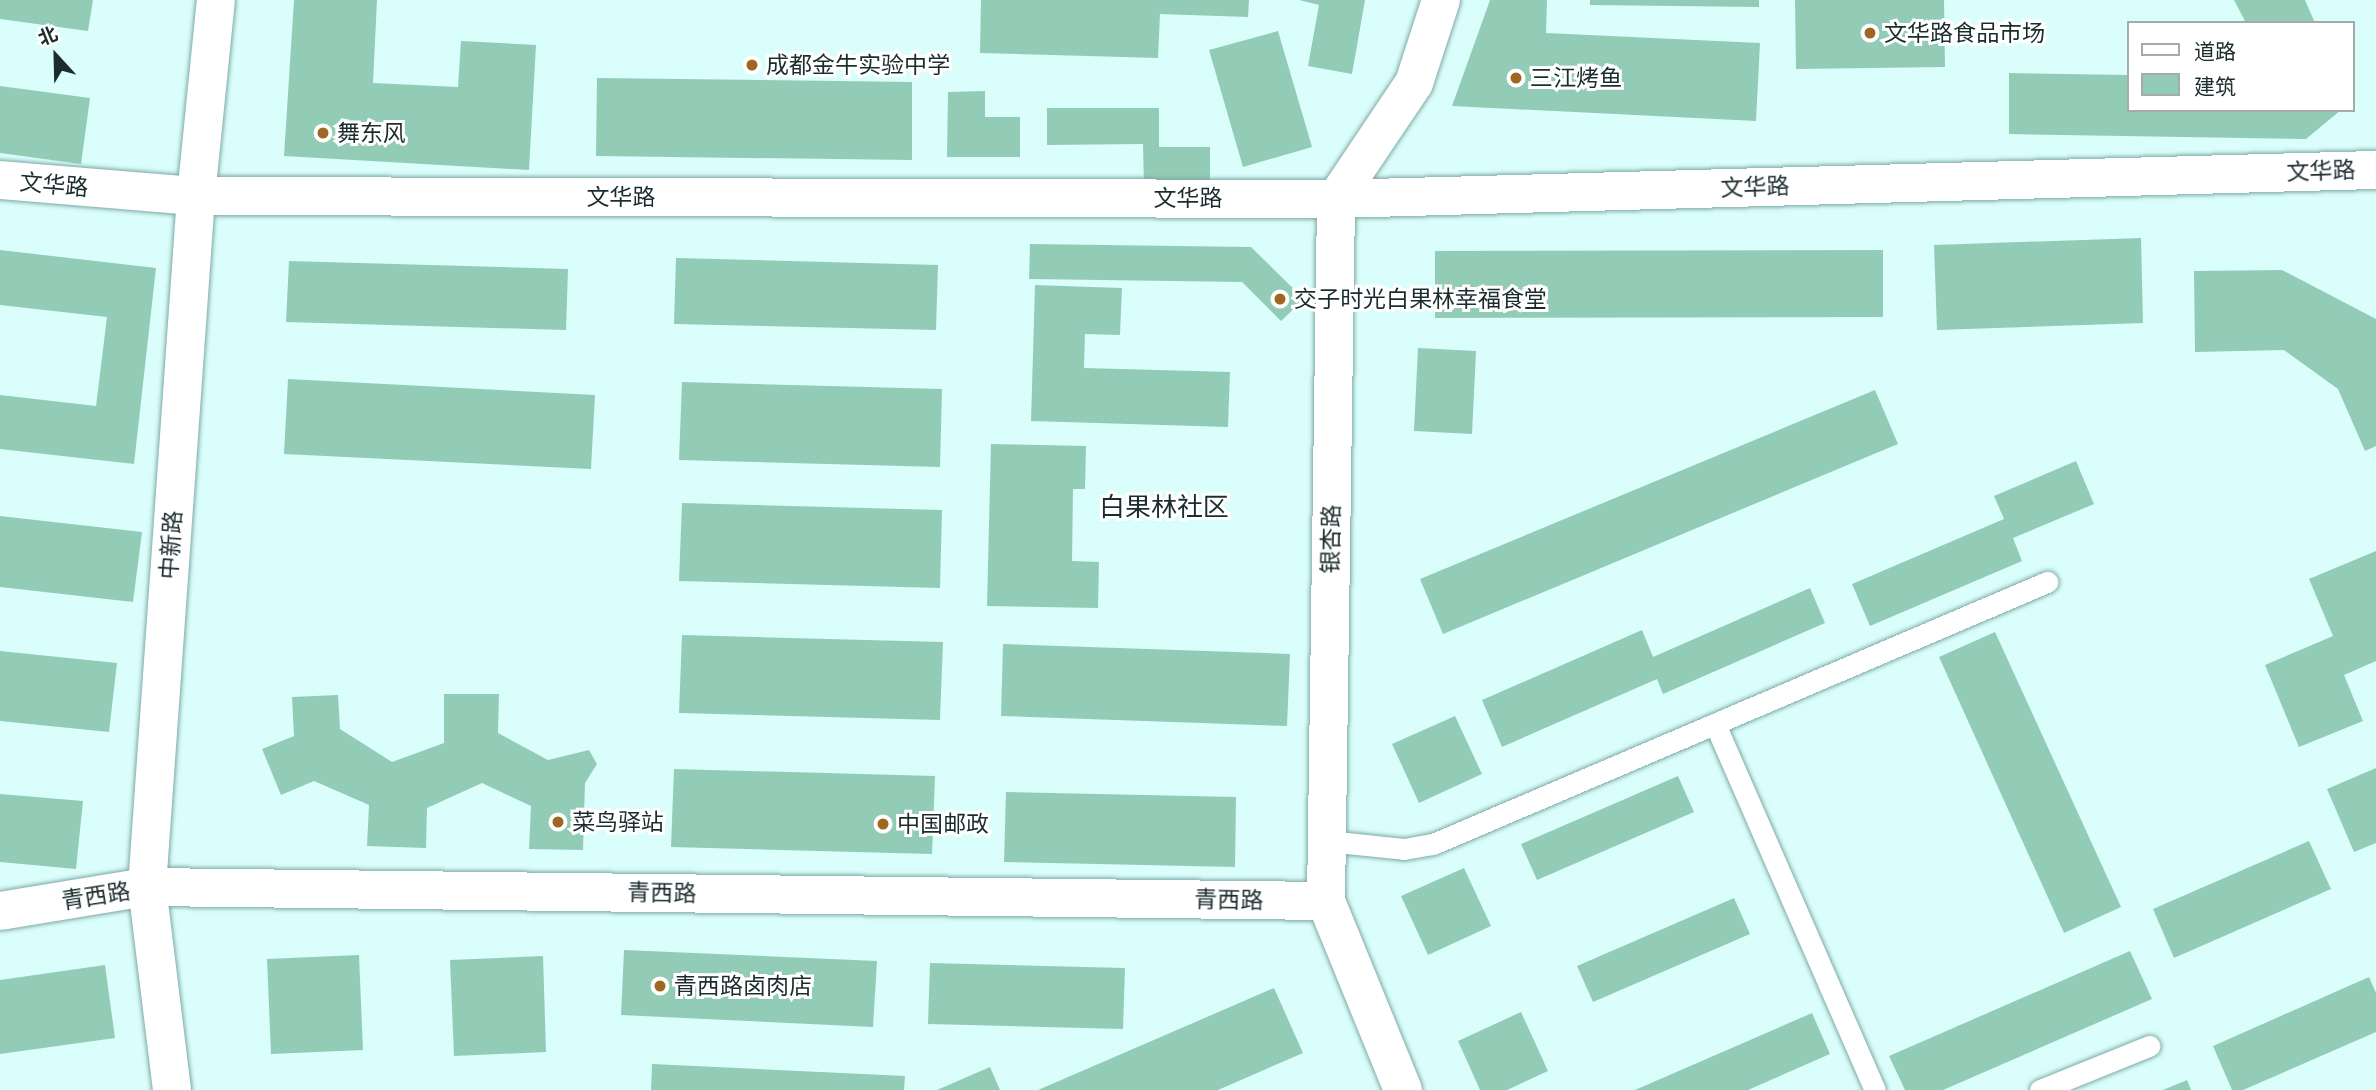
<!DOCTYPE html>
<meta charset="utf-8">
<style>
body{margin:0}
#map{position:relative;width:2376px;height:1090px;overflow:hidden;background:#dafefc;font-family:Arial,"Noto Sans SC",sans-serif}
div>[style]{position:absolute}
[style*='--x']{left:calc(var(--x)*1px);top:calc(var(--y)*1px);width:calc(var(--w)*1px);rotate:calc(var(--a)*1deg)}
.building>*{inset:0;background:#93ccb6}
.roads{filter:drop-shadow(0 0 2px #7ea9a7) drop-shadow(0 0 2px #7ea9a7)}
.service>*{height:21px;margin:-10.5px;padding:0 10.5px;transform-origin:10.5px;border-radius:10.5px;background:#fff}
.minor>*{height:38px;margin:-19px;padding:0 19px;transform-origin:19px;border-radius:19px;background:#fff}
.dots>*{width:19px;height:19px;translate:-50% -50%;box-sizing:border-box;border:4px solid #fff;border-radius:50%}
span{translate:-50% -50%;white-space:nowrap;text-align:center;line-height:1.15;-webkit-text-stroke:6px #fff;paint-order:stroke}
.poi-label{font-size:23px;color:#1b2c2c}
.left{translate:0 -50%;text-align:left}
.street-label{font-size:23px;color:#1b2c2c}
.quarter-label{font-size:26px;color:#1b2c2c}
.legend{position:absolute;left:2127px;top:21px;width:228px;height:91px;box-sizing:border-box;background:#fff;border:2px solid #a4abab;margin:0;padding:9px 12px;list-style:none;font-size:21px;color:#1b2c2c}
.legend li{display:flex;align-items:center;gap:14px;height:35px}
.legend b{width:35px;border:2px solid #a4abab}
.north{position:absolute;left:21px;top:21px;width:70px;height:70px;-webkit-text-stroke:5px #fff;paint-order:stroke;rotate:338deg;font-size:19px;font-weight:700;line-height:28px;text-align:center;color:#1b2c2c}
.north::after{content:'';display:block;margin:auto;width:24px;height:32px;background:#1b2c2c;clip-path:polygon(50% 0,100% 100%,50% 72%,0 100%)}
</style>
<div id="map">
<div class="building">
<div style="clip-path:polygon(0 0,93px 0,88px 31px,0 19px)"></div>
<div style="clip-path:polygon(294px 0,377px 0,373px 83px,458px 87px,461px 41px,536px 45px,529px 170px,284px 156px)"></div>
<div style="clip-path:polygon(981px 0,1249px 0,1248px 17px,1160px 14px,1158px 58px,980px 53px)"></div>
<div style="clip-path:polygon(1365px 0,1352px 74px,1308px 66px,1319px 5px,1299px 0)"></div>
<div style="clip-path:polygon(1490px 0,1547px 0,1546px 33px,1760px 43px,1756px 121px,1452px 106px)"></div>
<div style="clip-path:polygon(1590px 0,1759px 0,1759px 7px,1590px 5px)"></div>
<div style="clip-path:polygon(1795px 0,1944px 0,1945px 67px,1796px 69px)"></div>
<div style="clip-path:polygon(2234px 0,2305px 0,2315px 23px,2246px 23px)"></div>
<div style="clip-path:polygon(1278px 31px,1312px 147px,1243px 167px,1209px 50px)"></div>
<div style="clip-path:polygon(2009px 73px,2129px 75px,2129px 110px,2341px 110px,2306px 139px,2009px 134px)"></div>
<div style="clip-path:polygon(597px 78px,912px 82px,912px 160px,596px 156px)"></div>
<div style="clip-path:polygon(0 86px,90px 98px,81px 164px,0 153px)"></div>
<div style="clip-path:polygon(985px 91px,985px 117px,1020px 117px,1020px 157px,947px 157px,948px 92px)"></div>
<div style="clip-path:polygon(1047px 108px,1159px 108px,1159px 147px,1210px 147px,1210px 188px,1144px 188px,1143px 144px,1047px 145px)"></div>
<div style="clip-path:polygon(2141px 238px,2143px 323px,1937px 330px,1934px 245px)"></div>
<div style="clip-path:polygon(1030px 244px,1251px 247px,1304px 299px,1281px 321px,1242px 282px,1029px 279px)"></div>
<div style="clip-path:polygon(0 250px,156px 268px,134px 464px,0 449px,0 395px,96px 406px,107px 317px,0 305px)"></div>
<div style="clip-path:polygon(1883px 250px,1883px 317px,1435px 318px,1435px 251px)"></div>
<div style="clip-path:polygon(676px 258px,938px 265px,936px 330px,674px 324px)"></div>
<div style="clip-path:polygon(289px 261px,568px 269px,566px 330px,286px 322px)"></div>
<div style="clip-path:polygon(2282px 270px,2376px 319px,2376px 446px,2365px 451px,2338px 389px,2284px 350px,2195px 352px,2194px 271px)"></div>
<div style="clip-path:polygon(1035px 285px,1122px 288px,1120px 335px,1085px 334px,1084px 368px,1230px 372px,1228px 427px,1031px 421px)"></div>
<div style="clip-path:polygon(1418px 348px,1476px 351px,1472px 434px,1414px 431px)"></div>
<div style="clip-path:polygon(288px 379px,595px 395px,591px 469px,284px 454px)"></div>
<div style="clip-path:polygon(682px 382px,942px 389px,940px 467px,679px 460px)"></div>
<div style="clip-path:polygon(1875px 390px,1898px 444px,1443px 634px,1420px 579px)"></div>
<div style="clip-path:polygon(991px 444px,1086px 446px,1085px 489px,1073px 489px,1072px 561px,1099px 562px,1098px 608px,987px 606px)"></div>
<div style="clip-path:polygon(2076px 461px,2094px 504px,2013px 538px,2022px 561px,1870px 626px,1852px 584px,2004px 519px,1994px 496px)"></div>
<div style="clip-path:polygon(682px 503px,942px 510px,940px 588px,679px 581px)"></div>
<div style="clip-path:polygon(0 516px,142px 532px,133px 602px,0 587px)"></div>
<div style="clip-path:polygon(2376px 551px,2376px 661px,2344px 675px,2363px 721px,2299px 747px,2265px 665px,2333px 636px,2309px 579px)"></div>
<div style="clip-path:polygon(1810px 588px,1825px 623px,1663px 694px,1657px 679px,1502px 747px,1482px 700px,1642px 630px,1653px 657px)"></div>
<div style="clip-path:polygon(1995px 632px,2121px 907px,2064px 933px,1939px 657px)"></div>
<div style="clip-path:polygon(682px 635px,943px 642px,940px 720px,679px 713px)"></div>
<div style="clip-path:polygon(1003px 644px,1290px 654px,1287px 726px,1001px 716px)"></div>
<div style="clip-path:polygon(0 651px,117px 663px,109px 732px,0 721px)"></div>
<div style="clip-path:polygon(444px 694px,499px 694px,498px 733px,548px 760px,589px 750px,597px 764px,585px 783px,583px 850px,529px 849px,531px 806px,482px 783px,427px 808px,426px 848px,367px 846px,369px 805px,314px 781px,281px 795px,262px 749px,294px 736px,292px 697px,338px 695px,340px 729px,392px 762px,444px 743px)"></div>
<div style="clip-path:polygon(1455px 716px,1482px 774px,1419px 803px,1392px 744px)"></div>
<div style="clip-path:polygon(2376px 768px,2376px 843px,2354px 852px,2327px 789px)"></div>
<div style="clip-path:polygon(674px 769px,935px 776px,932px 854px,671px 847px)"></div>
<div style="clip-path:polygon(1678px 776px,1694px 812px,1537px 880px,1521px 844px)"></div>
<div style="clip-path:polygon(1006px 792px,1236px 797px,1235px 867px,1004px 862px)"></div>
<div style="clip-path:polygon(0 794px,83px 801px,76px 869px,0 862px)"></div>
<div style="clip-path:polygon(2309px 841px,2331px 889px,2174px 958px,2153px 909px)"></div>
<div style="clip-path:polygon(1464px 868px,1491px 926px,1428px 955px,1401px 896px)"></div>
<div style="clip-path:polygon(1734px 898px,1750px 934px,1593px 1002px,1577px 966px)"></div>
<div style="clip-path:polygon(624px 950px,877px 961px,873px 1027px,621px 1015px)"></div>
<div style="clip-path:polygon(2130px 951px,2152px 999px,1943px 1090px,1905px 1090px,1889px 1056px)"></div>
<div style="clip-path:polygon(359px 955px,363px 1050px,271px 1054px,267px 959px)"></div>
<div style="clip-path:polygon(543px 956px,546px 1052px,454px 1056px,450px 960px)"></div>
<div style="clip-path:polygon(930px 963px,1125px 968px,1123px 1029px,928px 1024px)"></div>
<div style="clip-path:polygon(105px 965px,115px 1038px,0 1054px,0 980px)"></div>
<div style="clip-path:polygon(2369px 977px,2376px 993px,2376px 1032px,2243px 1090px,2232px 1090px,2213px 1046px)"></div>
<div style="clip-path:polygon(1274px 988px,1303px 1053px,1218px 1090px,1038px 1090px)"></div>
<div style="clip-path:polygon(1521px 1012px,1548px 1071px,1507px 1090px,1480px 1090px,1458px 1041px)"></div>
<div style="clip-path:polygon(1812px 1013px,1830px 1054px,1748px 1090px,1635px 1090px)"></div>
<div style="clip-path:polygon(652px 1064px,905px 1076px,904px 1090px,651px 1090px)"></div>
<div style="clip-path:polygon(990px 1067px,1000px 1090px,937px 1090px)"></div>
<div style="clip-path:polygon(2187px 1080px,2191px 1090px,2163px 1090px)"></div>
</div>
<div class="roads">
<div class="service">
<div style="--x:1715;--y:724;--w:399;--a:66.4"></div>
<div style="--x:1327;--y:841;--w:77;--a:5.9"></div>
<div style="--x:1404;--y:849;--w:29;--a:-10"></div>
<div style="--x:1433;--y:844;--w:668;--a:-23.11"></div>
<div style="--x:2040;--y:1090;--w:118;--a:-22"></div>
</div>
<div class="minor">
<div style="--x:0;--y:180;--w:197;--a:4.7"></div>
<div style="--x:196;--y:196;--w:1140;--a:0.15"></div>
<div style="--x:1336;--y:199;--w:1040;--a:-1.6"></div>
<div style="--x:0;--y:911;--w:149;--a:-9.3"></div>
<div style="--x:147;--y:887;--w:1179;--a:0.68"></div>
<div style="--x:172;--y:1090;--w:205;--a:-97"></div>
<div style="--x:147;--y:887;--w:693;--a:-85.94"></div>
<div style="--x:196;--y:196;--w:197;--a:-84.2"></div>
<div style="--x:1403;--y:1090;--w:204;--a:-112.2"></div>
<div style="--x:1326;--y:901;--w:702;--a:-89.18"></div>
<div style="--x:1336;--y:199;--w:140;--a:-56.1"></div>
<div style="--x:1414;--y:83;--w:87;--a:-72"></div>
</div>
</div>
<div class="dots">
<div style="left:1870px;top:33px;background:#9e6822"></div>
<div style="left:752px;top:65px;background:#9e6822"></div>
<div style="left:1516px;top:78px;background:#9e6822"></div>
<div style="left:323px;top:133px;background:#9e6822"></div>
<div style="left:1280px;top:299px;background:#9e6822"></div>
<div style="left:558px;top:822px;background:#9e6822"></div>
<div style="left:883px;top:824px;background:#9e6822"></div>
<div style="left:660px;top:986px;background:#9e6822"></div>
</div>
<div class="poi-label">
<span class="left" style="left:1884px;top:33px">文华路食品市场</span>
<span class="left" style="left:766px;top:65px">成都金牛实验中学</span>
<span class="left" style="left:1530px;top:78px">三江烤鱼</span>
<span class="left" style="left:337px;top:133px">舞东风</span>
<span class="left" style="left:1294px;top:299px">交子时光白果林幸福食堂</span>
<span class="left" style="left:572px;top:822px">菜鸟驿站</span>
<span class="left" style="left:897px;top:824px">中国邮政</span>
<span class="left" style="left:674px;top:986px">青西路卤肉店</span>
</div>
<div class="street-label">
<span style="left:2321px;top:171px;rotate:-2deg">文华路</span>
<span style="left:54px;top:185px;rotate:5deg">文华路</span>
<span style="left:1755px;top:187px;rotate:-2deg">文华路</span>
<span style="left:621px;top:197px">文华路</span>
<span style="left:1188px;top:198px">文华路</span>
<span style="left:1331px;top:539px;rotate:-89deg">银杏路</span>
<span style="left:171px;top:545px;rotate:-86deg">中新路</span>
<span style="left:662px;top:893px;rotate:1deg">青西路</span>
<span style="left:96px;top:896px;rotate:-9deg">青西路</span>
<span style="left:1229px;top:900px;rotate:1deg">青西路</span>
</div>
<div class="quarter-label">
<span style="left:1164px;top:508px">白果林社区</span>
</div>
<ul class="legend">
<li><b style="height:9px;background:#fff"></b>道路</li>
<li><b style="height:19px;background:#93ccb6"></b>建筑</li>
</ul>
<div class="north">北</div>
</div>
